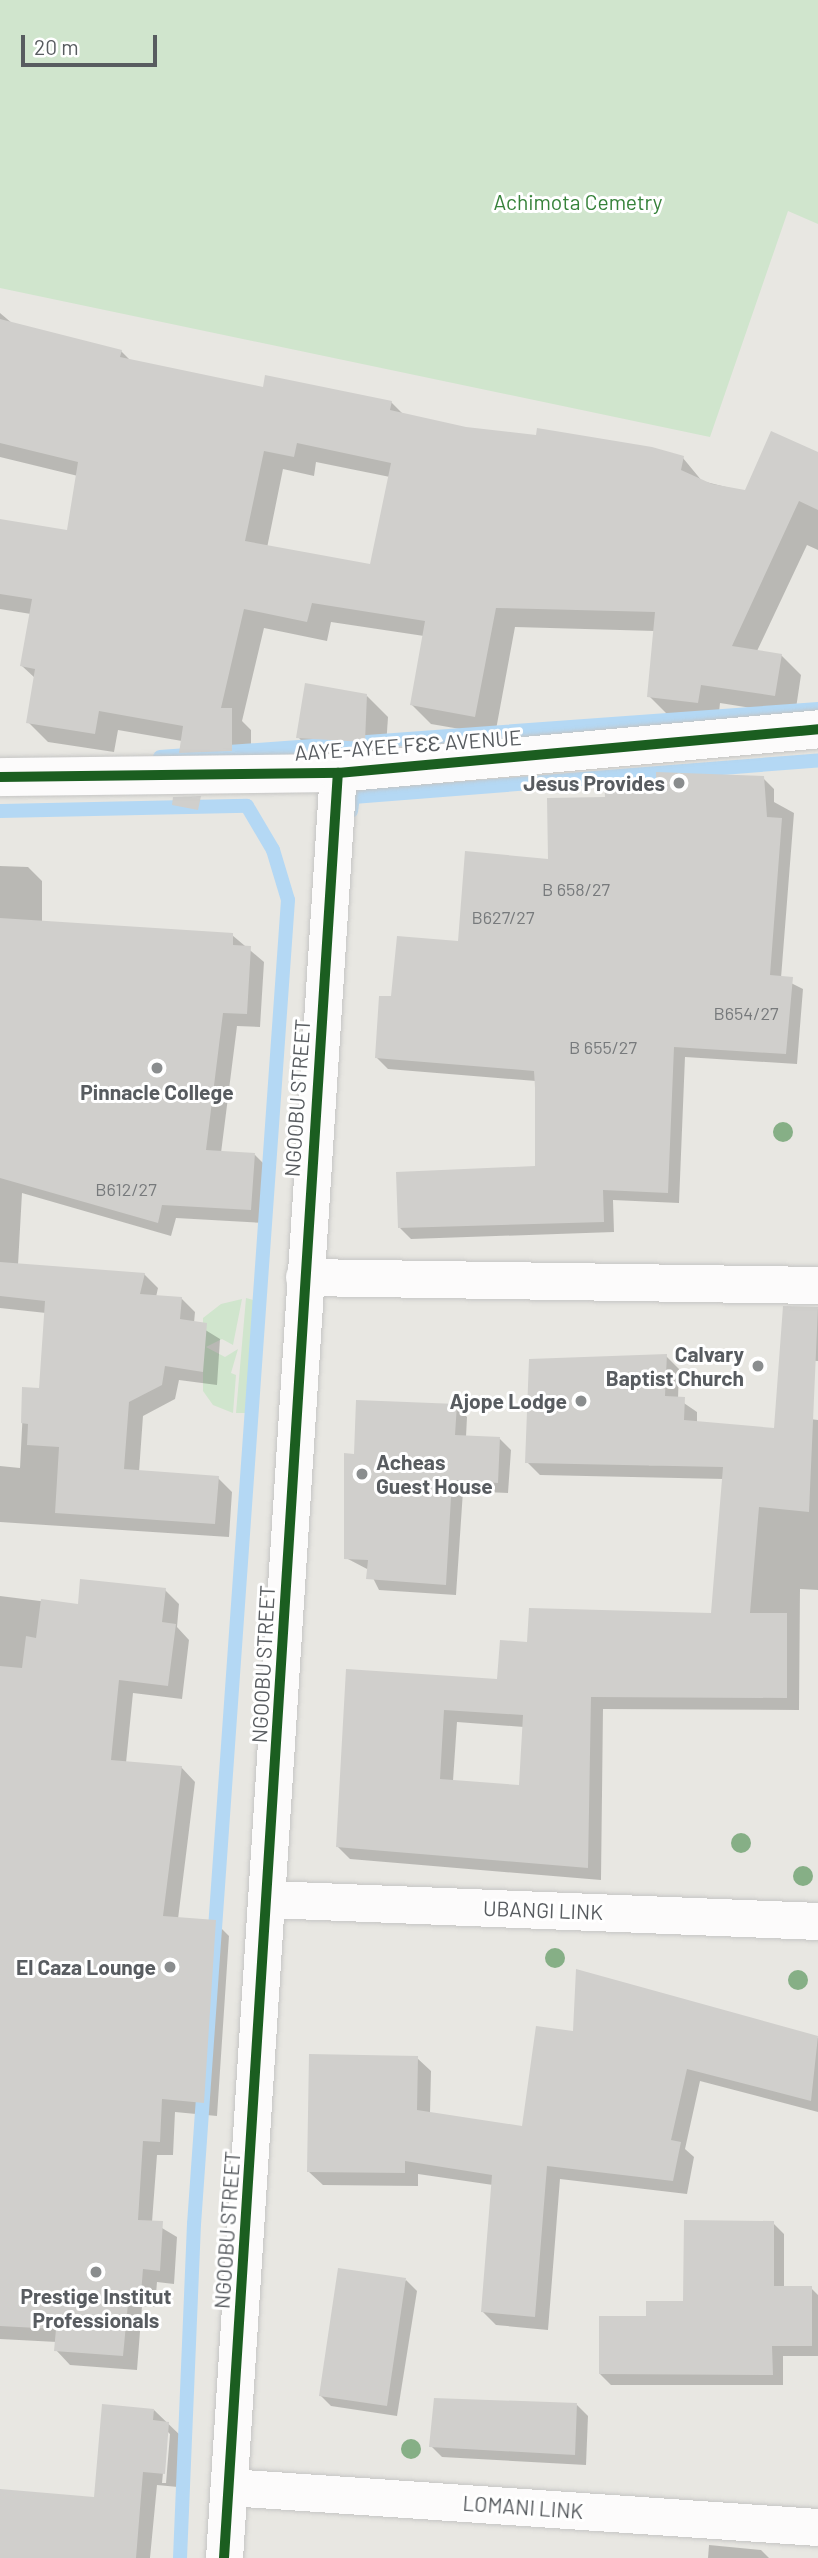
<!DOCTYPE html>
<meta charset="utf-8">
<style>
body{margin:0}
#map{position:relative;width:818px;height:2558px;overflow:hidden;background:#e8e7e2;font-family:Barlow,sans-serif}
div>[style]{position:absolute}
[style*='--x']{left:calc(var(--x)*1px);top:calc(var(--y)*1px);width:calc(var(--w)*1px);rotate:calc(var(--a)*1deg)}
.green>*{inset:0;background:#d0e5cd}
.shadow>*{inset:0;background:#0003}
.stream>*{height:14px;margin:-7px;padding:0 7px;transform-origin:7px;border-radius:7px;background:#b4d8f4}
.building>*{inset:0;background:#d0cfcc}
.roads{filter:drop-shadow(0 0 2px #c5c5c4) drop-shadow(0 0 2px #c5c5c4)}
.street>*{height:37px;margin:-18.5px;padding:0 18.5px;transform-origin:18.5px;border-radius:18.5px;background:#fcfbfb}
.secondary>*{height:38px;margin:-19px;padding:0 19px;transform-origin:19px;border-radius:19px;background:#fcfbfb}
.cycleway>*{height:10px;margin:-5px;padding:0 5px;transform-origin:5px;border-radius:5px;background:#1b5e20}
.trees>*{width:20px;height:20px;margin:-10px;border-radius:50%;background:#86af86}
.dots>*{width:19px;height:19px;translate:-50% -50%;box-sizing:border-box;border:4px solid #fff;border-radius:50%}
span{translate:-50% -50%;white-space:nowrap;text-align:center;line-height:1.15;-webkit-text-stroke:6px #fff;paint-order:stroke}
.number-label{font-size:18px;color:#777a7c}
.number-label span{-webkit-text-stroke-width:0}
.park-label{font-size:21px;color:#36823a}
.street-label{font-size:21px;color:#585c60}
.poi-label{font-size:21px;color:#585c60;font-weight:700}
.right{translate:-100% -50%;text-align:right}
.left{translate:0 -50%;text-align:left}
.scale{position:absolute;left:21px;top:35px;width:136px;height:32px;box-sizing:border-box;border:4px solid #585c60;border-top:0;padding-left:9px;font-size:21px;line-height:24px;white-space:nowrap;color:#585c60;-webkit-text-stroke:5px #fff;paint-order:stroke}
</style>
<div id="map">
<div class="green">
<div style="clip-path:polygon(0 0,818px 0,818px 224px,788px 211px,710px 437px,0 288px)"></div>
<div style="clip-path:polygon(246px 1298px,261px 1302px,252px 1413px,236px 1413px)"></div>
<div style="clip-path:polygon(242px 1299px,233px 1345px,222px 1339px,206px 1347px,225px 1357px,238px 1349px,231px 1373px,236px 1375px,233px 1413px,213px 1405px,203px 1391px,203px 1318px,221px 1304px)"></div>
</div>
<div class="shadow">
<div style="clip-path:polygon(evenodd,0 313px,13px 324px,121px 351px,131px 361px,264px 389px,391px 402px,403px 414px,466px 428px,683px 458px,702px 481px,746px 492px,818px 454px,818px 550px,807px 545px,757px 651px,781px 655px,801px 675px,795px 715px,720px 703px,718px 722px,669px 716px,649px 696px,655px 631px,515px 627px,495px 735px,431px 724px,411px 704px,424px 636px,331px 622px,327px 641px,264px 628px,242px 721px,251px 730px,251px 770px,200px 772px,181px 752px,182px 741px,118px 730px,114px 752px,48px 742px,28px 722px,35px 678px,22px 666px,31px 614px,0 609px,0 521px,69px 532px,78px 476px,0 457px,0 313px,316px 462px,390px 477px,371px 565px,267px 548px,283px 469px,314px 476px,316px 462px)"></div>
<div style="clip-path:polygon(367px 696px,388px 717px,385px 762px,319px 759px,298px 737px)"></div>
<div style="clip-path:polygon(763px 778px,774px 789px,774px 802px,794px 813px,781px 978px,803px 989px,797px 1064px,685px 1057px,679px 1203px,613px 1200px,614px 1232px,411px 1239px,400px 1228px,537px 1167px,536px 1081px,388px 1069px,377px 1058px,393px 998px,550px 861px,607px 799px)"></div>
<div style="clip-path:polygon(0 866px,28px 867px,42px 881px,42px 922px,232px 935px,264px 962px,260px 1027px,237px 1026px,221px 1153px,255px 1155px,269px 1169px,265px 1223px,176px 1218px,171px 1236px,22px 1193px,18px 1265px,144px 1274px,158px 1288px,156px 1297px,181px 1298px,195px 1312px,194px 1323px,220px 1339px,217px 1385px,179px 1380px,175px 1399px,143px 1416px,139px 1472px,218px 1478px,232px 1492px,229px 1537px,0 1522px,0 1466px,20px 1468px,24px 1389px,41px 1390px,46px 1313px,0 1308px)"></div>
<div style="clip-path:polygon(784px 1308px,818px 1309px,818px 1361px,792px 1360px)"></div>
<div style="clip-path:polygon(evenodd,666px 1356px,679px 1369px,678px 1399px,697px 1412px,697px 1423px,776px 1429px,777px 1415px,818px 1420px,818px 1590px,800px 1589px,799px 1710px,603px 1709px,601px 1880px,350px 1859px,337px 1846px,348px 1670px,499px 1680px,528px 1644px,712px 1614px,724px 1479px,540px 1475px,527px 1462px,666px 1356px,457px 1722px,524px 1727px,521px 1786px,453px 1781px,457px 1722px)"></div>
<div style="clip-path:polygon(456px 1406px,467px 1417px,466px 1437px,500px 1439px,511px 1450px,508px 1493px,463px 1491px,456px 1595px,379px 1590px,369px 1570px,346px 1558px,356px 1456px)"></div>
<div style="clip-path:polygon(165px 1590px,179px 1604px,177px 1627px,189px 1640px,182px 1699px,133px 1693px,126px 1763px,181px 1767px,195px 1782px,178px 1919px,215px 1922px,229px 1936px,217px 2116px,175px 2112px,173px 2155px,157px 2155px,152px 2222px,177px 2237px,174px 2284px,157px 2282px,155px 2307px,142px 2306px,137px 2370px,70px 2365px,56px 2350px,57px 2342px,0 2339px,0 1596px,80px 1606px)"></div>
<div style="clip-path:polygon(578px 1972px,818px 2038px,818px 2112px,700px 2081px,685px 2149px,694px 2157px,687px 2194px,560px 2179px,548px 2330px,496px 2325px,483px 2312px,493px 2185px,418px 2174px,418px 2186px,323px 2185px,309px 2172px,417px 2058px,431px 2071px,430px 2113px,523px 2128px,575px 2033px)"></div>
<div style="clip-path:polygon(773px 2223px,784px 2234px,784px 2288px,811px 2288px,818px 2295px,818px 2356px,783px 2356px,783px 2385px,611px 2385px,600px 2374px,648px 2318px,685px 2303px)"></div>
<div style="clip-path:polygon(406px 2280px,417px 2291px,397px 2416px,331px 2406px,320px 2395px)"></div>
<div style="clip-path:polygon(577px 2405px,588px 2416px,586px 2465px,442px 2457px,431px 2446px)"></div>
<div style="clip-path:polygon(evenodd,154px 2410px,183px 2438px,178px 2487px,157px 2485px,150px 2558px,0 2558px,0 2491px,96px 2499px,154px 2410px,167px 2431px,170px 2434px,166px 2483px,162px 2483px,167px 2431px)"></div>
<div style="clip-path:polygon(709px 2545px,761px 2550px,769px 2558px,708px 2558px)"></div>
</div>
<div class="stream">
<div style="--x:160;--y:757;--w:660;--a:-4.17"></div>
<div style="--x:0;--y:811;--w:247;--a:-1.2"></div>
<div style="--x:247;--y:806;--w:51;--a:59.4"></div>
<div style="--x:273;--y:850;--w:52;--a:73.3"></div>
<div style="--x:288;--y:900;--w:1327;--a:94.06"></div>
<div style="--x:194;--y:2224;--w:334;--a:92.4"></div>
<div style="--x:351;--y:811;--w:14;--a:-82"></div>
<div style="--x:353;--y:797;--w:466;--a:-4.5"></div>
</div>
<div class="building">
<div style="clip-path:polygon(evenodd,0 319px,122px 350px,120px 357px,263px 387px,265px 375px,392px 401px,390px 410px,466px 427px,536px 435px,537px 428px,652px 447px,684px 456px,681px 470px,712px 484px,745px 490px,771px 431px,818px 452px,818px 510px,799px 501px,732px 646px,782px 654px,775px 696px,701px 685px,698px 703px,647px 697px,655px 612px,496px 608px,475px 717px,410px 705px,425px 621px,312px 603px,307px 622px,244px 609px,221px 708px,232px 708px,232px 751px,179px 753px,183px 726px,99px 711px,95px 734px,26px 723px,35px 669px,20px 666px,32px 599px,0 594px,0 519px,67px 530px,78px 462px,0 443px,0 319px,297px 443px,391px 463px,370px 564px,245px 541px,264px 451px,294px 457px,297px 443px)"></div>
<div style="clip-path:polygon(305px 683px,367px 694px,365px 742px,296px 738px)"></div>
<div style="clip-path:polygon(656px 772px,764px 776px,767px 817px,782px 818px,770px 975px,793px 977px,786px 1054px,674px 1047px,668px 1193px,603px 1190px,604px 1222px,398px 1228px,396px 1172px,535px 1166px,535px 1088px,534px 1071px,375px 1058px,379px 996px,391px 996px,397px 936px,458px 941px,465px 851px,548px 859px,547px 798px,605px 797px,604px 780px,656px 779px)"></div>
<div style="clip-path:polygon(201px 796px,198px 810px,172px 805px,173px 797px)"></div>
<div style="clip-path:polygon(0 918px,233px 933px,233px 945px,251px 946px,247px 1014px,223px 1013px,206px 1150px,255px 1153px,251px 1210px,162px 1205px,158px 1223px,0 1178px)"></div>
<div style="clip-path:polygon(0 1262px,145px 1273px,140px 1294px,182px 1297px,180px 1319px,207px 1323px,203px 1372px,165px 1366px,162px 1385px,129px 1402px,124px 1469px,219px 1476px,215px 1524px,55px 1513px,59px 1447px,27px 1445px,28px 1424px,21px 1423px,22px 1387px,39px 1388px,45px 1301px,0 1296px)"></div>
<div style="clip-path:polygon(evenodd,783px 1306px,818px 1307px,809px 1512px,759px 1507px,750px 1613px,787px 1613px,787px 1698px,591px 1697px,588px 1868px,336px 1847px,346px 1669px,497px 1679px,500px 1640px,527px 1642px,529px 1608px,711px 1613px,723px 1467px,525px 1463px,529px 1359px,667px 1354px,665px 1396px,685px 1397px,684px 1420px,774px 1428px,783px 1306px,444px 1710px,523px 1715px,519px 1785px,440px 1779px,444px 1710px)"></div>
<div style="clip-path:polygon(356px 1400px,457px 1404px,455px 1435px,500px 1437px,498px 1483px,452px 1480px,446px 1585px,366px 1579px,368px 1560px,344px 1559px,344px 1453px,354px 1454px)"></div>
<div style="clip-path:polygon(80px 1579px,166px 1588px,162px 1622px,176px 1624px,168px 1686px,119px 1680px,111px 1760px,182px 1766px,163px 1916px,216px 1920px,204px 2103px,162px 2099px,160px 2142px,143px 2141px,138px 2220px,163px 2221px,160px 2271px,143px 2269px,141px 2294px,129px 2293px,123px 2356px,54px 2351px,56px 2329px,0 2326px,0 1666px,22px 1668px,26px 1636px,36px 1638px,41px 1599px,78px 1604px)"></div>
<div style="clip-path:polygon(576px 1969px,818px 2036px,811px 2101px,687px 2069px,671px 2140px,681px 2142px,673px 2181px,547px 2166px,535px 2317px,481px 2312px,492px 2175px,405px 2161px,405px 2173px,307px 2172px,309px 2054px,418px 2056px,417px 2110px,522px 2126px,536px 2026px,573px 2031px)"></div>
<div style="clip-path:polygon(684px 2220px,774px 2221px,774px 2286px,812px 2286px,812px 2346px,772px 2346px,773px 2375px,599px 2374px,599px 2316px,646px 2316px,646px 2301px,683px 2301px)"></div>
<div style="clip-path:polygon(338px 2268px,406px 2278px,387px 2406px,319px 2396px)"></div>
<div style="clip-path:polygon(434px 2398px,577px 2403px,575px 2455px,429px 2447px)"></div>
<div style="clip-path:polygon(102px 2404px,154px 2409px,153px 2420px,169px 2422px,165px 2474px,143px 2472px,136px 2558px,0 2558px,0 2489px,94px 2497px)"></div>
</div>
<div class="roads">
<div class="street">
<div style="--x:304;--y:1277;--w:514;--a:0.89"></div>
<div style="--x:268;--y:1899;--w:550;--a:2.29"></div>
<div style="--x:229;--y:2487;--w:590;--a:3.89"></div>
<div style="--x:224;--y:2558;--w:1789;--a:-86.35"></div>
</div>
<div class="secondary">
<div style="--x:0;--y:777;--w:338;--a:-0.7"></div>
<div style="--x:338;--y:773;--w:482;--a:-5.2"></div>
</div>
</div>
<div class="cycleway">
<div style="--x:0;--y:777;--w:338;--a:-0.7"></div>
<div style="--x:338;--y:773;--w:482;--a:-5.2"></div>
<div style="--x:224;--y:2558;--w:1789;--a:-86.35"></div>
</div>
<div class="trees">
<div style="left:783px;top:1132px"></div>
<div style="left:741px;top:1843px"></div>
<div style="left:803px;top:1876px"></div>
<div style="left:555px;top:1958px"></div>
<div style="left:798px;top:1980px"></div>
<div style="left:411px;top:2449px"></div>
</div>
<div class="dots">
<div style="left:679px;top:783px;background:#8a8d8e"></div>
<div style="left:157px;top:1068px;background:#8a8d8e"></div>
<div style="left:758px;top:1366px;background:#8a8d8e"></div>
<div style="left:581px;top:1401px;background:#8a8d8e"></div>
<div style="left:362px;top:1474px;background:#8a8d8e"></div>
<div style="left:170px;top:1967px;background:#8a8d8e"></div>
<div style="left:96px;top:2272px;background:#8a8d8e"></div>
</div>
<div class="number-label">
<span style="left:576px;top:889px">B 658/27</span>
<span style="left:503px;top:917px">B627/27</span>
<span style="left:746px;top:1013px">B654/27</span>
<span style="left:603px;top:1047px">B 655/27</span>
<span style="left:126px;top:1189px">B612/27</span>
</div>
<div class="park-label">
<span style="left:578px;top:202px">Achimota Cemetry</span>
</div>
<div class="street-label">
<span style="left:408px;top:745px;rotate:-4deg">AAYE-AYEE FƐƐ AVENUE</span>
<span style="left:297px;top:1098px;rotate:-86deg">NGOOBU STREET</span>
<span style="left:263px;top:1664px;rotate:-87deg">NGOOBU STREET</span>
<span style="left:543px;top:1910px;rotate:2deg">UBANGI LINK</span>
<span style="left:227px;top:2230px;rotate:-86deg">NGOOBU STREET</span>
<span style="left:523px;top:2507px;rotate:4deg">LOMANI LINK</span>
</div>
<div class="poi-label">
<span class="right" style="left:665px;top:783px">Jesus Provides</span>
<span style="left:157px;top:1092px">Pinnacle College</span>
<span class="right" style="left:744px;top:1366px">Calvary<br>Baptist Church</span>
<span class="right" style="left:567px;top:1401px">Ajope Lodge</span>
<span class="left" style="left:376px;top:1474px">Acheas<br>Guest House</span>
<span class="right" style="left:156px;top:1967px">El Caza Lounge</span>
<span style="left:96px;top:2308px">Prestige Institut<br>Professionals</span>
</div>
<div class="scale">20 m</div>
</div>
